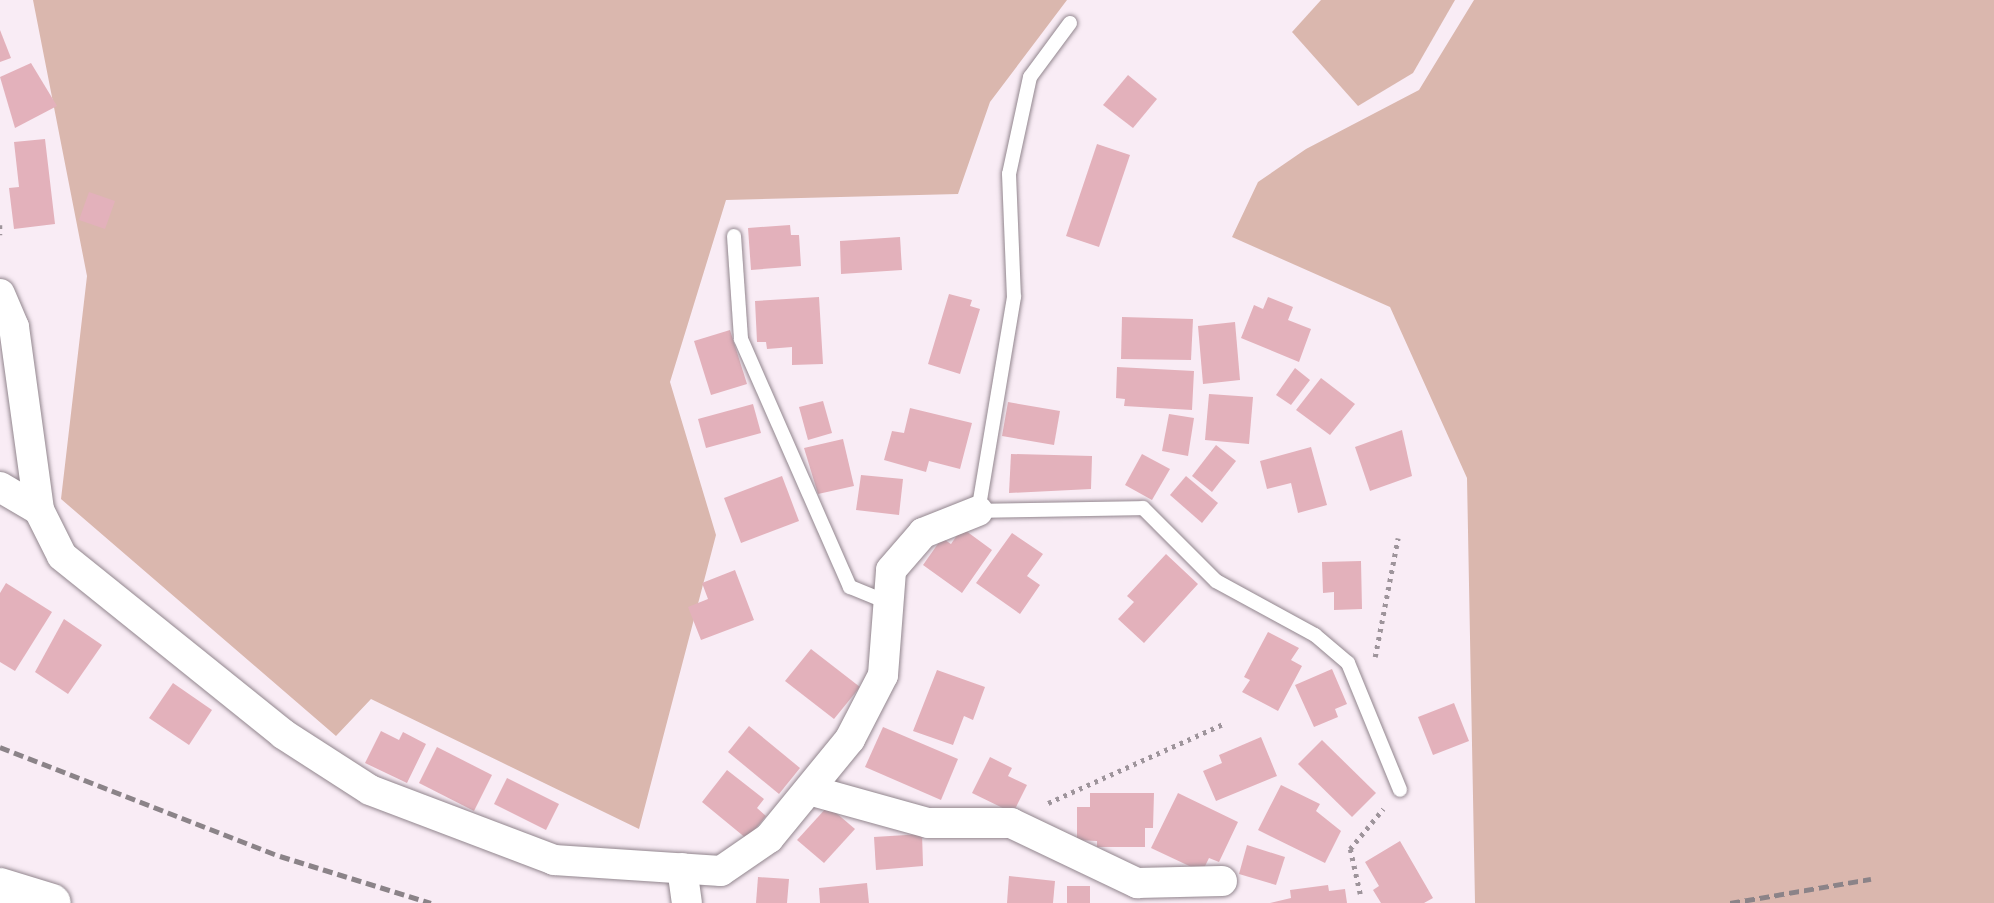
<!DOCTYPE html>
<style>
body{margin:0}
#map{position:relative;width:1994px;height:903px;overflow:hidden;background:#f9ecf5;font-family:Figtree,sans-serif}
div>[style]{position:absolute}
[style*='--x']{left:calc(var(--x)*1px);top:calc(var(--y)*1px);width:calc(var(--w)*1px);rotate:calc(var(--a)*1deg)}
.green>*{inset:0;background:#dab7ae}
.building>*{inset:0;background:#e3b1bb}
.path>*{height:4.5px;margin-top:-2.25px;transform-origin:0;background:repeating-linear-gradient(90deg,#9e949b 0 3.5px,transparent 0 8.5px)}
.roads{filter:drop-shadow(0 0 2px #92868e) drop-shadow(0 0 2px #92868e)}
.lane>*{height:14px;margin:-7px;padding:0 7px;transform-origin:7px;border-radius:7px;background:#fff}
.street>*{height:30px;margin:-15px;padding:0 15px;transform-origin:15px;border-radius:15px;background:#fff}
.highway>*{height:38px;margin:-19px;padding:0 19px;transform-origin:19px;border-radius:19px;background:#fff}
.rail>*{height:5px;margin-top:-2.5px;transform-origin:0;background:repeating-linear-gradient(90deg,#8b8388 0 10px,transparent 0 15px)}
span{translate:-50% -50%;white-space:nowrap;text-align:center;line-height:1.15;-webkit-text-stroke:5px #f9ecf5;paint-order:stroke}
</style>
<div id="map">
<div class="green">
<div style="clip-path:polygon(33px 0,1067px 0,990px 102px,958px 194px,726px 200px,670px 382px,716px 535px,639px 829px,371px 699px,336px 736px,61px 499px,87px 276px)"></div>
<div style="clip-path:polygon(1321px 0,1455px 0,1413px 73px,1358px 106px,1292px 32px)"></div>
<div style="clip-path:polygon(1474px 0,1994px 0,1994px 903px,1475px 903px,1467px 478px,1390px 307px,1232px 237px,1258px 182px,1306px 149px,1419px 90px)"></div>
</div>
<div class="building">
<div style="clip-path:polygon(0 30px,11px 58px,0 62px)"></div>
<div style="clip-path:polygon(31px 63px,57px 106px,15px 128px,0 77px)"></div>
<div style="clip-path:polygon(1128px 75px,1157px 99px,1133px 128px,1103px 105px)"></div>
<div style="clip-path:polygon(45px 139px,55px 224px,14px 229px,9px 188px,19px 187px,14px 142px)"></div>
<div style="clip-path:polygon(1097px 144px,1130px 155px,1099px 247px,1066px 236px)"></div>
<div style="clip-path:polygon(89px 192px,115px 201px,105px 229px,79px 220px)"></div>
<div style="clip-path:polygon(790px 225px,791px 235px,799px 235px,801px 266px,751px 270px,748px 228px)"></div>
<div style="clip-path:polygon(900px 237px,902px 270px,841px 274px,840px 241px)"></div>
<div style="clip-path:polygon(949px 294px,972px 300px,970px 306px,980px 309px,960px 374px,928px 364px)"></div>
<div style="clip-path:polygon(819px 297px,823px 364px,792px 365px,792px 347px,767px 349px,766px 342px,757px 342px,755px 301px)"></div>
<div style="clip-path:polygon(1268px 297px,1293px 307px,1288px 320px,1311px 329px,1299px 362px,1241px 338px,1254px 305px,1263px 309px)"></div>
<div style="clip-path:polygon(1122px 317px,1193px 319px,1191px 360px,1121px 359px)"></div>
<div style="clip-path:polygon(1235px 322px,1240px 380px,1203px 384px,1198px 326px)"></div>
<div style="clip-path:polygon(730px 330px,747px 384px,711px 395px,694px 341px)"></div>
<div style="clip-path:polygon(1117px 367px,1194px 371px,1192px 410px,1124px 406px,1125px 399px,1116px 398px)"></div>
<div style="clip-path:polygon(1295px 368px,1310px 380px,1291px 405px,1276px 395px)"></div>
<div style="clip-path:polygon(1321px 378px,1355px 404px,1330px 435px,1296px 410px)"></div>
<div style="clip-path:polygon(1209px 394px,1253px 397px,1249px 444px,1205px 440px)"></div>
<div style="clip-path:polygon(823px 401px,832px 433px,808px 440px,799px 407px)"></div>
<div style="clip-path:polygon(1008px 402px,1060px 411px,1054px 445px,1002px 436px)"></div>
<div style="clip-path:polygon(753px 404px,761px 433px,706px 448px,698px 419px)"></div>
<div style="clip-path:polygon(910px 408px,972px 423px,960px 469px,929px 461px,926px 472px,884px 460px,892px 431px,904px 433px)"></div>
<div style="clip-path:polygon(1169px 414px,1194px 418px,1188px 456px,1162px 451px)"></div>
<div style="clip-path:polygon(1402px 430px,1412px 476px,1370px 491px,1355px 447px)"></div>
<div style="clip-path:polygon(843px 439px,854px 486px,818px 494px,804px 448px)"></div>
<div style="clip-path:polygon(1216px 445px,1236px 461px,1212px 492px,1192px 476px)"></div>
<div style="clip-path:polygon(1311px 447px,1327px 505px,1298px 513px,1291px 483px,1267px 489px,1260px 461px)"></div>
<div style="clip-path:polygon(1011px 454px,1092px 456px,1091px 489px,1009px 493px)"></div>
<div style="clip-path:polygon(1142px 454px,1170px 469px,1152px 500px,1125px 485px)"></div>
<div style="clip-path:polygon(861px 475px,903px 479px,899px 515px,856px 510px)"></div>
<div style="clip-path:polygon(782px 476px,799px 521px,741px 543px,724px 498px)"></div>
<div style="clip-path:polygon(1186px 476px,1218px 503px,1202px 523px,1170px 495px)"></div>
<div style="clip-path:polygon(962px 528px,992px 550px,962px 593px,923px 565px,942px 538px,951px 544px)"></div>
<div style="clip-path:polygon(1012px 533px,1043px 554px,1027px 576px,1040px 585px,1020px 614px,976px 583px)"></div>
<div style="clip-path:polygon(1166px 554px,1198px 584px,1144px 643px,1118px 619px,1134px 602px,1127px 596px)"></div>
<div style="clip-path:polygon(1361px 561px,1362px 609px,1334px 610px,1334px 592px,1323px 593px,1322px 562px)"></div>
<div style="clip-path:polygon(735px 570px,754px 620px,701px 640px,688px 607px,708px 599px,702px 583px)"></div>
<div style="clip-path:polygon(6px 583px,52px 612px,15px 671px,0 662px,0 593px)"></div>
<div style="clip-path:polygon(64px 619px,102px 645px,68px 694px,35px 672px)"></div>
<div style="clip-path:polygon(1268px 632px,1299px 648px,1291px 660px,1302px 666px,1278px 711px,1242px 692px,1250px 680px,1244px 677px)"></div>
<div style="clip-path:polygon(811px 649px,860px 687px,834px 719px,785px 681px)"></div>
<div style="clip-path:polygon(1332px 669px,1347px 704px,1335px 709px,1338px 717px,1314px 727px,1295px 685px)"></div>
<div style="clip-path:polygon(937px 670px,985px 687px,973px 720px,964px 716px,953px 745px,913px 731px)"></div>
<div style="clip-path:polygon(173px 683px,212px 710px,189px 745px,149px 718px)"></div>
<div style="clip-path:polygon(1454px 703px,1469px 741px,1433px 755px,1418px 717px)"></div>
<div style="clip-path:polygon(749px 726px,800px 768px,779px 794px,728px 752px)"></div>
<div style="clip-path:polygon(883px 727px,958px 759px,941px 800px,865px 767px)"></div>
<div style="clip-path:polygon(381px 731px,399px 740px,403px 732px,426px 744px,407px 783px,365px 763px)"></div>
<div style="clip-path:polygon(1261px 737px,1277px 776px,1216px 801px,1203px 771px,1222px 763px,1219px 755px)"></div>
<div style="clip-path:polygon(1322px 740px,1376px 793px,1352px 817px,1298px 764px)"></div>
<div style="clip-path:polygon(437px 747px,492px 775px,474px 811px,419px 783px)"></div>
<div style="clip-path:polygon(990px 757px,1012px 768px,1008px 776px,1027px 785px,1013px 813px,972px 793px)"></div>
<div style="clip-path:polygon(727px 770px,764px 799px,757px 808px,766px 816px,747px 839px,702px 802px)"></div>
<div style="clip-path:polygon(507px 778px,559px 804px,546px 830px,494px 804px)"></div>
<div style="clip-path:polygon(1281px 785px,1320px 804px,1316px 811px,1341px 831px,1325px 863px,1258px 830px)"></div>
<div style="clip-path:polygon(1090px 793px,1154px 793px,1153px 828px,1145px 828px,1145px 847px,1097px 847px,1097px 841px,1077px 840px,1077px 807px,1090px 807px)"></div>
<div style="clip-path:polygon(1178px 793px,1238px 822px,1219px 862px,1209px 858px,1202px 872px,1151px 848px)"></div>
<div style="clip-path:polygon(828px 806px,855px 829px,824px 863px,797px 840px)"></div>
<div style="clip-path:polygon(922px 834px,923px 866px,876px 870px,874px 837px)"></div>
<div style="clip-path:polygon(1400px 841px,1433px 898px,1424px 903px,1381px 903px,1373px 890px,1379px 886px,1365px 862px)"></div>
<div style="clip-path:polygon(1247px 845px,1285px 857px,1276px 885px,1239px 874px)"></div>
<div style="clip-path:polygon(1009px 876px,1055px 881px,1053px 903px,1007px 903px)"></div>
<div style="clip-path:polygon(758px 877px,789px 879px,787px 903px,756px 903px)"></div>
<div style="clip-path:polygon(867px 883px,869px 903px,820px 903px,819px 888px)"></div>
<div style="clip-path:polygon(1328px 885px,1329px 891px,1345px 889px,1347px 903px,1270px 903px,1291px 898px,1290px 890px)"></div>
<div style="clip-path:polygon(1067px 886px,1090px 886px,1090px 903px,1067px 903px)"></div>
</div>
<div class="path">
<div style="--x:0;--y:225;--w:10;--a:90"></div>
<div style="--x:1375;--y:657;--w:121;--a:-79.1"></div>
<div style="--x:1048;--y:803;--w:192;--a:-24.3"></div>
<div style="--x:1360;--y:894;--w:46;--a:-102.5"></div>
<div style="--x:1350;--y:849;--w:52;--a:-50.5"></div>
</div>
<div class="roads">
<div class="lane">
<div style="--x:1070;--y:23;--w:67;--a:126.5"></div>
<div style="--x:1030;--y:77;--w:99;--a:102.2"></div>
<div style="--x:1009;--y:174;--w:123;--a:87.7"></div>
<div style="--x:1014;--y:297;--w:217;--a:99.5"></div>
<div style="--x:978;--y:511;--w:165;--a:-1"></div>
<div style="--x:1143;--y:508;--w:103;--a:45"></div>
<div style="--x:1216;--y:581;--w:113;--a:28.6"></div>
<div style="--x:1315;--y:635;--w:43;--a:40.3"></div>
<div style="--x:1348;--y:663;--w:137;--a:67.7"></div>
<div style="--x:734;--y:236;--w:103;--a:86.1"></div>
<div style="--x:741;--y:339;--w:271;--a:66.3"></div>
<div style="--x:850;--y:587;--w:42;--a:22.3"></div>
</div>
<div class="street">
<div style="--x:0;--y:294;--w:36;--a:67"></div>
<div style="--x:14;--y:327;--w:185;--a:82.2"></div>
<div style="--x:39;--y:510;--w:51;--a:63.4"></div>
<div style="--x:62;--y:556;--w:284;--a:38.8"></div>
<div style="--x:283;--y:734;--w:103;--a:32.8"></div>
<div style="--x:370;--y:790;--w:197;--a:20.8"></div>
<div style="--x:554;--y:860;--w:167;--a:3.8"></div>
<div style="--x:721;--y:871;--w:58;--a:-34.5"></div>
<div style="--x:769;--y:838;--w:128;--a:-50.7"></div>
<div style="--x:850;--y:739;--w:72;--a:-62.7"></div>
<div style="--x:883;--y:675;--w:105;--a:-85.6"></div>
<div style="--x:891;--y:570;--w:49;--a:-49.1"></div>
<div style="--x:923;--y:533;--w:59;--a:-21.8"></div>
<div style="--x:0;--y:487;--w:45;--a:30.5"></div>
<div style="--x:809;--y:790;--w:123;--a:15.5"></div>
<div style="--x:928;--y:823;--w:83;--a:0"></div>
<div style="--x:1011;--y:823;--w:140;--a:25.5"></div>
<div style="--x:1137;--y:883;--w:85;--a:-1.3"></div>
<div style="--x:682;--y:868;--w:35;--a:82"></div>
</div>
<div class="highway">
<div style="--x:0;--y:887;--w:54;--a:17.1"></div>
</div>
</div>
<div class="rail">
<div style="--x:0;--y:747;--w:300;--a:21.3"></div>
<div style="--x:280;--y:856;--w:158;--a:17.3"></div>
<div style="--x:1730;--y:903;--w:143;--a:-9.7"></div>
</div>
</div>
